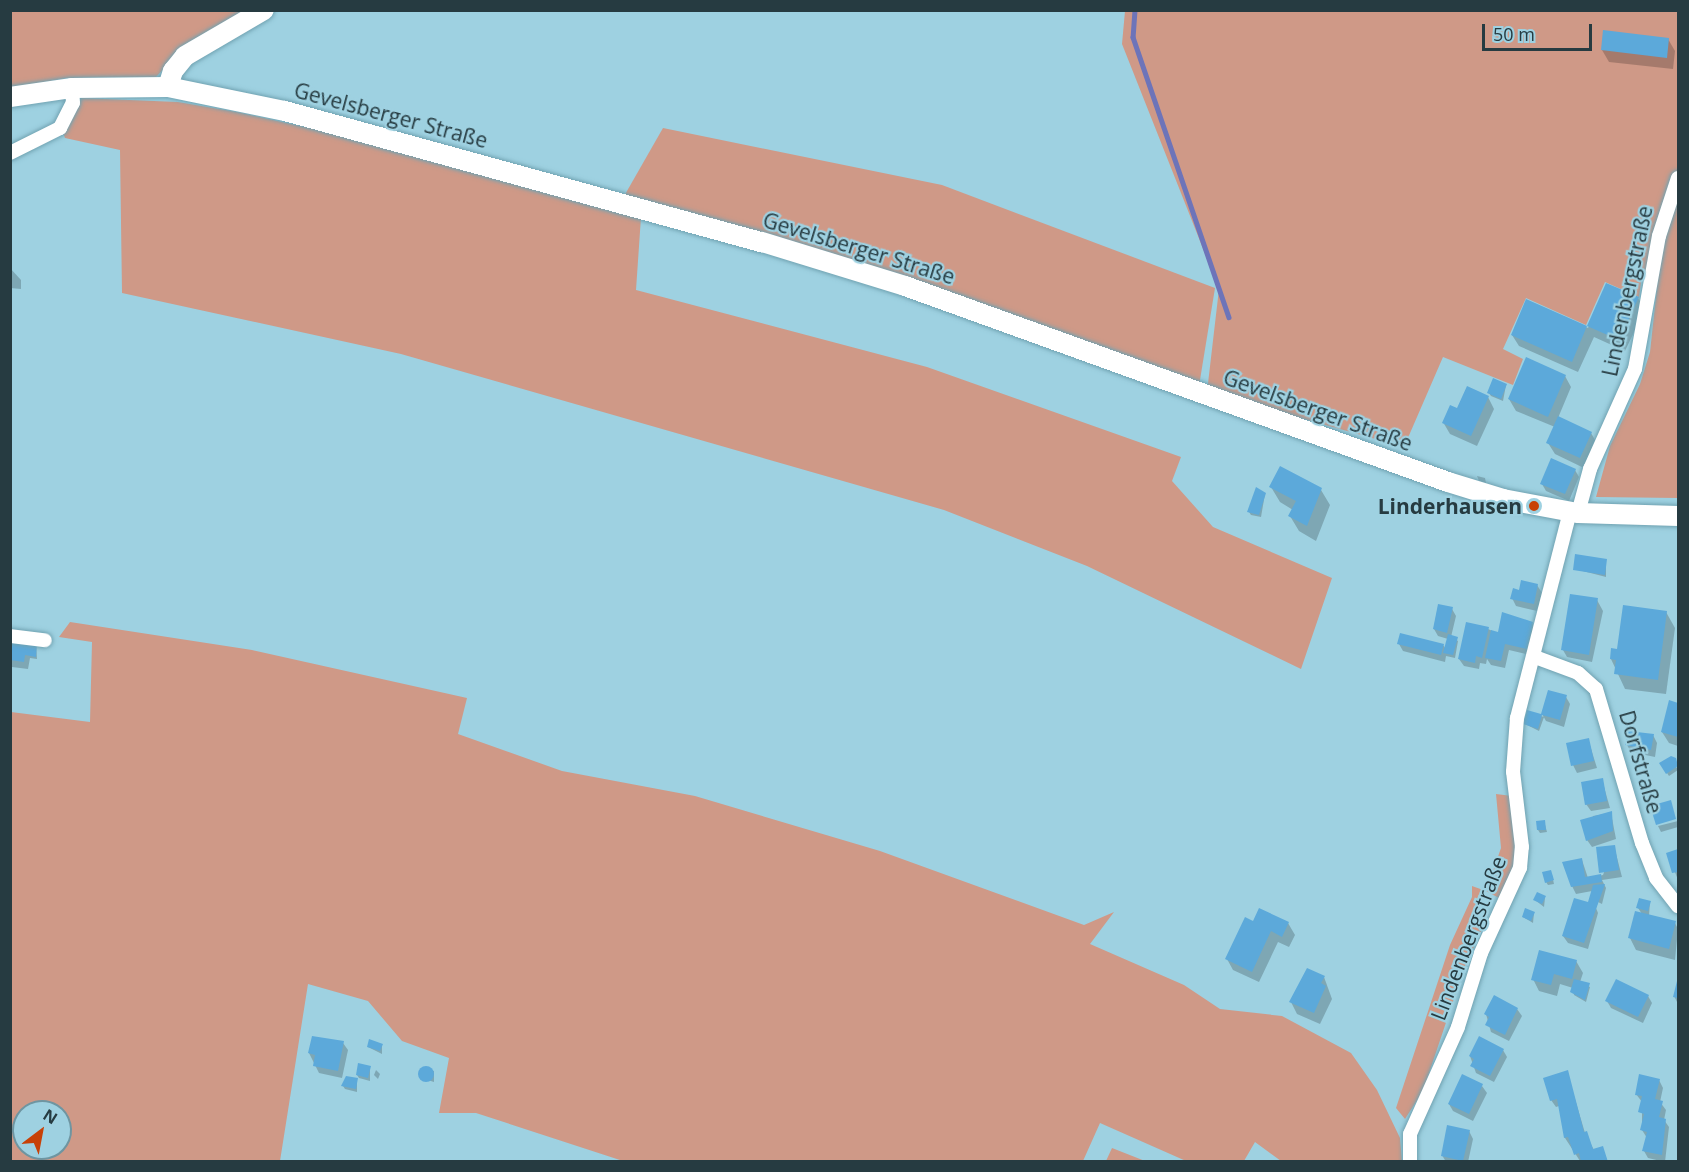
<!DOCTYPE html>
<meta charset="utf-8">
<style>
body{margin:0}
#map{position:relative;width:1689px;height:1172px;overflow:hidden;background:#9ed1e1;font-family:"Open Sans",sans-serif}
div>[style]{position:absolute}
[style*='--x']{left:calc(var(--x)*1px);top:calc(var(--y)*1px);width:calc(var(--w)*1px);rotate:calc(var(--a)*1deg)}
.green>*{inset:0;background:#cf9987}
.shadow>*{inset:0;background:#0003}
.stream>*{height:4.5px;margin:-2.25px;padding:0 2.25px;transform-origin:2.25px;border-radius:2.25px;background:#6d74b9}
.building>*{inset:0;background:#5ca9da}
.round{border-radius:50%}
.roads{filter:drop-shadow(0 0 2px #70a2b1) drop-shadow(0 0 2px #70a2b1)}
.minor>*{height:14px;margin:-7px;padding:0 7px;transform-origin:7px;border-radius:7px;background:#fff}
.secondary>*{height:20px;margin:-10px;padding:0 10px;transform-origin:10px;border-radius:10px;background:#fff}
.dots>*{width:16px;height:16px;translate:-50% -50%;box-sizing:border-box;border:3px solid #9ed1e1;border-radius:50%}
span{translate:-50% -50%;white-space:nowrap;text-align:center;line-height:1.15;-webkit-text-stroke:4.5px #9ed1e1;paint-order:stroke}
.street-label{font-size:21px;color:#263b41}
.poi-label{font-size:21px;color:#263b41;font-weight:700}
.right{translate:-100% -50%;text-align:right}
.frame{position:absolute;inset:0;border:12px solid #263b41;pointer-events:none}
.north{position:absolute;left:12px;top:1100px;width:60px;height:60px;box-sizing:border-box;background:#9ed1e1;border:2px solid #6e95a1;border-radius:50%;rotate:32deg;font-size:16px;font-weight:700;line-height:24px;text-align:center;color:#263b41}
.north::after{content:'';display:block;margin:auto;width:21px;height:27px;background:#c84107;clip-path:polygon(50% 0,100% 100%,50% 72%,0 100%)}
.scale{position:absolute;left:1482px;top:24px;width:110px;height:27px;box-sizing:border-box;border:3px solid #263b41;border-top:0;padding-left:8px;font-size:18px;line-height:21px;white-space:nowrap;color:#263b41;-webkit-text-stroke:4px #9ed1e1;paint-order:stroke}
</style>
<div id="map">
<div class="green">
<div style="clip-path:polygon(11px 11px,250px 11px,174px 58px,156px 77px,67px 78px,11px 88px)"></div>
<div style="clip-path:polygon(1125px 11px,1678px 11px,1678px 498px,1596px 497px,1610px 446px,1640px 384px,1650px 352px,1658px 278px,1642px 275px,1639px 297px,1605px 282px,1586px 325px,1526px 298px,1503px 349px,1523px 359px,1513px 385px,1443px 357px,1404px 447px,1207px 392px,1219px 289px,1122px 44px)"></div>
<div style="clip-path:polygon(81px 98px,178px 102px,237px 112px,372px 142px,641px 217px,636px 290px,927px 367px,1181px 457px,1172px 481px,1213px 527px,1332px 578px,1301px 669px,1087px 566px,944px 510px,401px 354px,122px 293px,120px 150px,65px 138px,62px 130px)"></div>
<div style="clip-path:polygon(663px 128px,942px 185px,1215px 288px,1199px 386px,623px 198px)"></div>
<div style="clip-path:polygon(evenodd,70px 622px,252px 650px,467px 698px,458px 734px,562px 771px,695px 796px,880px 851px,1084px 925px,1114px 912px,1090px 944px,1184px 985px,1220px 1009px,1282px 1016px,1351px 1053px,1377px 1090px,1400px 1138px,1402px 1161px,1281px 1161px,1255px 1142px,1244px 1161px,1186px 1161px,1100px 1123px,1083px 1161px,623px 1161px,476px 1113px,439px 1113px,449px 1058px,402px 1041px,368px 1001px,308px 984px,280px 1161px,11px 1161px,11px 712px,90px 722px,92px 642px,59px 637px,70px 622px,24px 1112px,60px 1112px,60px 1148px,24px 1148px,24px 1112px)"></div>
<div style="clip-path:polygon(1496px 794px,1512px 796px,1516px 861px,1499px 898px,1486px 891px,1474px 917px,1485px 923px,1465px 966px,1423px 1091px,1405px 1119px,1396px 1108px,1450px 945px,1472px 897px,1472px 886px,1486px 891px,1501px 848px)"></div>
<div style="clip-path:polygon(1112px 1148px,1145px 1161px,1106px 1161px)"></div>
</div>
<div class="shadow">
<div style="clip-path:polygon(1668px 39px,1675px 51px,1673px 69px,1609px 62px,1602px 50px)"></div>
<div style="clip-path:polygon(10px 268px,21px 280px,21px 289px,10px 288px)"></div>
<div style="clip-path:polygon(1607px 285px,1638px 298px,1645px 309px,1625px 351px,1594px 337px,1578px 372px,1519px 346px,1512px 335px,1527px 301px,1588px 328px)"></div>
<div style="clip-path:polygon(1565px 376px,1571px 387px,1558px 418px,1591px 433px,1598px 445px,1586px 469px,1555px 454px,1548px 443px,1555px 427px,1516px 411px,1509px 399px)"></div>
<div style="clip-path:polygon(1506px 385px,1503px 401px,1491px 396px,1489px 393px)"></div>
<div style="clip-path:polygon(1488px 397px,1494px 409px,1477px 446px,1450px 434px,1443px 422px,1458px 410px)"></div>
<div style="clip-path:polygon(1575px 470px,1579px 477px,1569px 501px,1546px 491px,1542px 484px)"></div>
<div style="clip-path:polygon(1477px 476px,1485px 478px,1486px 483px,1479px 481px)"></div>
<div style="clip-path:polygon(1271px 487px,1321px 490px,1330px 505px,1316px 541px,1299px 531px,1290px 516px,1293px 510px,1280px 502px)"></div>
<div style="clip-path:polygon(1265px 494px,1261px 517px,1251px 515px,1249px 512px)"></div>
<div style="clip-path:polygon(1606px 561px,1606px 577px,1575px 569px)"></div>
<div style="clip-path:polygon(1537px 585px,1542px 593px,1537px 611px,1516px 606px,1512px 598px)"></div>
<div style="clip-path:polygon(1597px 600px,1603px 611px,1592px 662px,1567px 657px,1563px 650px)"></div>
<div style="clip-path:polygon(1452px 609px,1456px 616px,1451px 637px,1458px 641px,1455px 658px,1446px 656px,1445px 662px,1403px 651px,1399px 644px,1443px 645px,1446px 649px,1448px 639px,1438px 636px,1434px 629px)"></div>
<div style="clip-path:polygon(1666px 612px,1675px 628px,1666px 694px,1625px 689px,1611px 659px)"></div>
<div style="clip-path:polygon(1532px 623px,1536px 630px,1530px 655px,1509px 650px,1505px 668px,1491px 665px,1487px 659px,1486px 664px,1480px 663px,1479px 669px,1464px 666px,1459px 659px,1488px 629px,1499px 634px)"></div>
<div style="clip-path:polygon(10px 643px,36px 645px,37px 659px,30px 658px,28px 669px,12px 667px,10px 674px)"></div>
<div style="clip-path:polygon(1566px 697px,1570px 704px,1564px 727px,1546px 721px,1542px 714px)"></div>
<div style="clip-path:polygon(1670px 702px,1678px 704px,1678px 746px,1669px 743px,1662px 732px)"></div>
<div style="clip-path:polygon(1528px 712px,1544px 717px,1539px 731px,1525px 724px)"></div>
<div style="clip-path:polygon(1653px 735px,1657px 743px,1655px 757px,1631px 752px,1627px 745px)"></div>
<div style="clip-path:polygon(1588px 739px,1597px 768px,1577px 773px,1573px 765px)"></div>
<div style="clip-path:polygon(1671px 758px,1678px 770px,1669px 776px,1661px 764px)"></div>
<div style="clip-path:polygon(1602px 780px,1610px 808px,1591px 811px,1586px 804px)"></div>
<div style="clip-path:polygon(1611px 813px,1616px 839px,1592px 847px,1587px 840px,1593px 816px)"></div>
<div style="clip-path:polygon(1544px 821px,1547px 832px,1540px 833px,1538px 830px)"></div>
<div style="clip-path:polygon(1678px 821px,1678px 827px,1661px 832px,1658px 826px)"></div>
<div style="clip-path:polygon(1614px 846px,1622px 877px,1602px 880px,1606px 888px,1602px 904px,1598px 902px,1596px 908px,1598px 913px,1588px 949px,1568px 943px,1563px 936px,1591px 904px,1592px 891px,1576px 894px,1572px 886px,1582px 860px,1588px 878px,1603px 875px)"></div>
<div style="clip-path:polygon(1678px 851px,1678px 880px,1668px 854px)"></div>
<div style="clip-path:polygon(1552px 875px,1554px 884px,1548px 885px,1546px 882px)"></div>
<div style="clip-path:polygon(1545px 898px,1544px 907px,1535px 900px)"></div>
<div style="clip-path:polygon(1650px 902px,1649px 916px,1675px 923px,1678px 929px,1675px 960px,1636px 950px,1630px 938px,1642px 914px,1638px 908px)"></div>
<div style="clip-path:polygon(1534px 913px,1533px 923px,1523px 917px)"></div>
<div style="clip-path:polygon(1254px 923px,1288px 923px,1295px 935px,1289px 947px,1278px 942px,1259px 982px,1233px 970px,1227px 959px)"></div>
<div style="clip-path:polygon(1576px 961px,1583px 973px,1580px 982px,1590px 987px,1586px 1002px,1574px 995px,1573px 988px,1560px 984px,1557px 996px,1539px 991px,1533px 979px)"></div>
<div style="clip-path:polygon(1324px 977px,1332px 999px,1320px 1024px,1297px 1014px,1291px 1002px)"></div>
<div style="clip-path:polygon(1678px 980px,1678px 1004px,1674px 996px)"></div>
<div style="clip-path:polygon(1648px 996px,1652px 1003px,1643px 1023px,1611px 1008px,1607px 1001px)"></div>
<div style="clip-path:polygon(1517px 1009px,1522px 1016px,1509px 1041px,1491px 1032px,1486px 1014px)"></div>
<div style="clip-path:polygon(343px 1043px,348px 1050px,342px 1078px,319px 1073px,309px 1053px)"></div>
<div style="clip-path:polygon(382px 1045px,382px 1054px,368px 1047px)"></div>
<div style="clip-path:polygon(1503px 1050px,1507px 1057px,1494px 1082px,1476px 1073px,1470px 1056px)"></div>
<div style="clip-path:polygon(370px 1067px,370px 1081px,359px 1078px,357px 1075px)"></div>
<div style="clip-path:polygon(420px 1069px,434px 1071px,434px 1082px,421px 1078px)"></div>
<div style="clip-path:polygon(376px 1070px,380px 1074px,378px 1079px,374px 1075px)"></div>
<div style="clip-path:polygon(1567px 1072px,1585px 1133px,1594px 1150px,1602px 1148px,1608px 1162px,1580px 1161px,1565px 1138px,1559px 1106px,1556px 1107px,1551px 1100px)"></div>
<div style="clip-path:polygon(357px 1079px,357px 1092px,345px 1089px,343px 1086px)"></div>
<div style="clip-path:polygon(1659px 1080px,1663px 1088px,1660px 1102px,1666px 1110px,1664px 1120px,1669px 1127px,1665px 1162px,1648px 1158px,1644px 1151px,1647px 1138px,1642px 1130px,1642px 1102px,1636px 1094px)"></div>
<div style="clip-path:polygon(1482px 1086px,1487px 1093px,1473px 1121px,1453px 1111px,1449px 1104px)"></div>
<div style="clip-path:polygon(1469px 1131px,1473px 1139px,1468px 1162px,1446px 1162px,1442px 1155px)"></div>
</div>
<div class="stream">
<div style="--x:1135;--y:10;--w:27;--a:94"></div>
<div style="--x:1133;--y:37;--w:296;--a:71.1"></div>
</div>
<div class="building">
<div style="clip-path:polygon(1603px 30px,1669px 38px,1667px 58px,1601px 50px)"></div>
<div style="clip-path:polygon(1606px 283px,1639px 297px,1619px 340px,1587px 326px)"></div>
<div style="clip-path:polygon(1526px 299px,1587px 326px,1572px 362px,1511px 335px)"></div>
<div style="clip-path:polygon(1526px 357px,1566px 375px,1548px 417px,1508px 399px)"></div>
<div style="clip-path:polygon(1493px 378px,1507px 384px,1501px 399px,1487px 393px)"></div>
<div style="clip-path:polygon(1467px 386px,1489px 396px,1471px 436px,1442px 423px,1450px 405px,1457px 408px)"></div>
<div style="clip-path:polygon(1558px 416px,1592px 432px,1580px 458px,1546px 443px)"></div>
<div style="clip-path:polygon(1551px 458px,1576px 469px,1565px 494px,1540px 484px)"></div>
<div style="clip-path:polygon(1280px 466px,1322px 488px,1307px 526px,1288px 516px,1296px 501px,1269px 487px)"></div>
<div style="clip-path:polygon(1256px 487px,1266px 493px,1259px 515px,1247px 512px)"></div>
<div style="clip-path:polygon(1575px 554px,1607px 559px,1605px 575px,1573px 570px)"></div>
<div style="clip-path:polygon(1521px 580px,1538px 584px,1534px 604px,1510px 599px,1513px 588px,1519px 590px)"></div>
<div style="clip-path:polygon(1570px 594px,1598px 598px,1589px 655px,1561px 650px)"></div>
<div style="clip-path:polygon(1438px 604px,1453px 607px,1447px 633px,1433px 629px)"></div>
<div style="clip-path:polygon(1623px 605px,1667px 611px,1658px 680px,1614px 674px,1616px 660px,1610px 659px,1611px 648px,1617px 649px)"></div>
<div style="clip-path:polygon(1502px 612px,1533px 622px,1527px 649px,1505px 644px,1501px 661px,1485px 658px,1491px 630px,1498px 632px)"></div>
<div style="clip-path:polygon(1466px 622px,1489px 627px,1482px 658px,1476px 656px,1475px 663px,1458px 659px)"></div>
<div style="clip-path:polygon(1400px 633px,1444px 644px,1441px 655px,1397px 644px)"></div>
<div style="clip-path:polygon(1448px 634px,1458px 637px,1453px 655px,1443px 653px)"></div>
<div style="clip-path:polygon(10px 642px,37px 644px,36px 657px,25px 655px,24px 662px,10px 660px)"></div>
<div style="clip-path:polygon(1548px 690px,1567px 695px,1560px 720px,1542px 715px,1538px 729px,1523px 724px,1527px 710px,1541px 714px)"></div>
<div style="clip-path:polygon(1669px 700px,1678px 703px,1678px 737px,1661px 732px)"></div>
<div style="clip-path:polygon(1628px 731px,1654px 734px,1651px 750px,1625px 745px)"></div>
<div style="clip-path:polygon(1589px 738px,1594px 761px,1571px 766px,1566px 743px)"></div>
<div style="clip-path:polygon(1671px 756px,1676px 758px,1678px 766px,1666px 774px,1659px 763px)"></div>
<div style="clip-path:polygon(1603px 778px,1607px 801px,1585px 805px,1581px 782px)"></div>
<div style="clip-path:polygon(1671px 800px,1676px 819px,1656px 825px,1650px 806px)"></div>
<div style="clip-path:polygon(1612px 811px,1613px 831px,1586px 841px,1580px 820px)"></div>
<div style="clip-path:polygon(1545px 820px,1546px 830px,1537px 830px,1536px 821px)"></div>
<div style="clip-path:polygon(1615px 845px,1619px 870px,1599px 873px,1596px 847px)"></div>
<div style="clip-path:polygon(1678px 849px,1678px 872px,1672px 873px,1666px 853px)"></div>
<div style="clip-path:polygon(1582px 858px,1585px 877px,1601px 874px,1602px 882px,1571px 887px,1562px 862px)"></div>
<div style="clip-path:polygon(1551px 870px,1554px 880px,1545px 883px,1542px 872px)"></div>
<div style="clip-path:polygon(1605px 884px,1584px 943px,1562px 936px,1574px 898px,1588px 902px,1593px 885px)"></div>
<div style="clip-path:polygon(1537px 892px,1546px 896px,1542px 904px,1533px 900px)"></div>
<div style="clip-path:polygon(1639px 898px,1651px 901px,1648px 911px,1636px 908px)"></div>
<div style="clip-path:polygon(1259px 908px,1289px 922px,1282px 937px,1271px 931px,1252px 972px,1225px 959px,1245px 917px,1253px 921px)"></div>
<div style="clip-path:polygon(1525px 908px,1535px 912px,1531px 921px,1522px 917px)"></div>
<div style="clip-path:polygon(1635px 911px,1676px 921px,1669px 949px,1628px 938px)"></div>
<div style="clip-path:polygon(1539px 950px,1577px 960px,1572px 979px,1554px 974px,1551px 985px,1531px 980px)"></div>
<div style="clip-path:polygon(1307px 968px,1325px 976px,1321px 983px,1326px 986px,1314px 1013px,1289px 1002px)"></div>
<div style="clip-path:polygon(1678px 977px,1678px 998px,1673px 997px)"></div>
<div style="clip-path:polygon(1574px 979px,1590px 983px,1585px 1000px,1570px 992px)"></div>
<div style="clip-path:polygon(1616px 979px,1649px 995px,1638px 1017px,1605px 1001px)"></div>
<div style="clip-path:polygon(1494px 995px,1518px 1008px,1505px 1035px,1485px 1025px,1489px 1017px,1484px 1014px)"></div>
<div style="clip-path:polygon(312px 1036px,344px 1041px,338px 1071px,313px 1066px,315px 1055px,308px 1053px)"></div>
<div style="clip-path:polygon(1479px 1036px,1504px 1049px,1490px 1076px,1470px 1066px,1474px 1059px,1469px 1056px)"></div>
<div style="clip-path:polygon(369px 1039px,383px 1044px,380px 1051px,367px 1047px)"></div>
<div style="clip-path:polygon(358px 1063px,371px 1066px,368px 1078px,356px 1075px)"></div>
<div class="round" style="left:418px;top:1066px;width:16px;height:16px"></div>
<div style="clip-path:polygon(1568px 1070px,1584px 1132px,1587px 1131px,1593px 1149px,1603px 1146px,1608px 1162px,1581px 1162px,1579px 1153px,1574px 1155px,1568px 1137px,1564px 1138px,1557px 1099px,1550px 1101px,1543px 1078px)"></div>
<div style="clip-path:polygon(1462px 1074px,1483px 1084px,1469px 1114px,1448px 1104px)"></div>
<div style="clip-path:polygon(1639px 1074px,1660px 1079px,1655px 1099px,1663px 1101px,1659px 1117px,1666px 1119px,1662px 1155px,1642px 1151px,1647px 1132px,1640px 1130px,1644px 1114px,1638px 1112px,1642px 1096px,1635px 1095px)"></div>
<div style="clip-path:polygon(346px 1076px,358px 1078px,356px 1089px,341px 1086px)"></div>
<div style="clip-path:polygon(1447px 1125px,1470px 1130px,1463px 1161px,1441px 1156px)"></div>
</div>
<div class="roads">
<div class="minor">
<div style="--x:10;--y:153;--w:56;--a:-26.6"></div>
<div style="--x:60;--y:128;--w:28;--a:-63"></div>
<div style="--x:73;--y:103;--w:15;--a:-94"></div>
<div style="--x:1578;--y:513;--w:46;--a:-74.7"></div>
<div style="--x:1590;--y:469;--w:110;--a:-65.8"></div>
<div style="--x:1635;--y:369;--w:135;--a:-79.8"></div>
<div style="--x:1659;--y:236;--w:61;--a:-71.9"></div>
<div style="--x:10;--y:636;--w:35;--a:7"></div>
<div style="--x:1535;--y:657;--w:46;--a:20.4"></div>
<div style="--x:1578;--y:673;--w:24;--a:42"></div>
<div style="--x:1596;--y:689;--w:161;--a:73.4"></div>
<div style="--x:1642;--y:843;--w:38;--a:68"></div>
<div style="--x:1656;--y:878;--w:36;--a:52"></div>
<div style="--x:1410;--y:1162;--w:28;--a:-90"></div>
<div style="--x:1410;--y:1134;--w:117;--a:-65.8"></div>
<div style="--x:1458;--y:1027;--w:77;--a:-72.7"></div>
<div style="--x:1481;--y:953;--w:94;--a:-65.4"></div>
<div style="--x:1520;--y:868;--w:21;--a:-85"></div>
<div style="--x:1522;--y:847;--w:76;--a:-96.8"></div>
<div style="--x:1513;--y:772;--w:54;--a:-85.8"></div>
<div style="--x:1517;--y:718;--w:213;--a:-75.6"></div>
</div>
<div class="secondary">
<div style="--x:168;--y:87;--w:17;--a:-73"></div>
<div style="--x:173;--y:71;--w:19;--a:-51"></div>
<div style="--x:185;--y:56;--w:91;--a:-30.2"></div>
<div style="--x:10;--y:97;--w:63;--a:-8.3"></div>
<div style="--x:72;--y:88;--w:96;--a:-0.6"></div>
<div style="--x:168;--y:87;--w:119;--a:11.6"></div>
<div style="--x:285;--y:111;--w:495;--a:15.4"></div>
<div style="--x:762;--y:242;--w:150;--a:17.1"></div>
<div style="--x:905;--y:286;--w:577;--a:19.85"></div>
<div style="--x:1448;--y:482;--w:58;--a:17.2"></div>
<div style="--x:1503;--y:499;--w:76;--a:10.6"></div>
<div style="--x:1578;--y:513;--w:100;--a:1.7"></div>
</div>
</div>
<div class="dots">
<div style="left:1534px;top:506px;background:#c84107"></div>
</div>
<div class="street-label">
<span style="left:391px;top:115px;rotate:15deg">Gevelsberger Straße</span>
<span style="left:859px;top:248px;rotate:17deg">Gevelsberger Straße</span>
<span style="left:1627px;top:291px;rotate:-78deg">Lindenbergstraße</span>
<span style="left:1318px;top:410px;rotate:20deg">Gevelsberger Straße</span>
<span style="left:1641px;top:762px;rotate:74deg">Dorfstraße</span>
<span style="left:1468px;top:938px;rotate:-69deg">Lindenbergstraße</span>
</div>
<div class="poi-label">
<span class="right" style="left:1522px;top:506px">Linderhausen</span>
</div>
<div class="frame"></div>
<div class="north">N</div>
<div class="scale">50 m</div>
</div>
